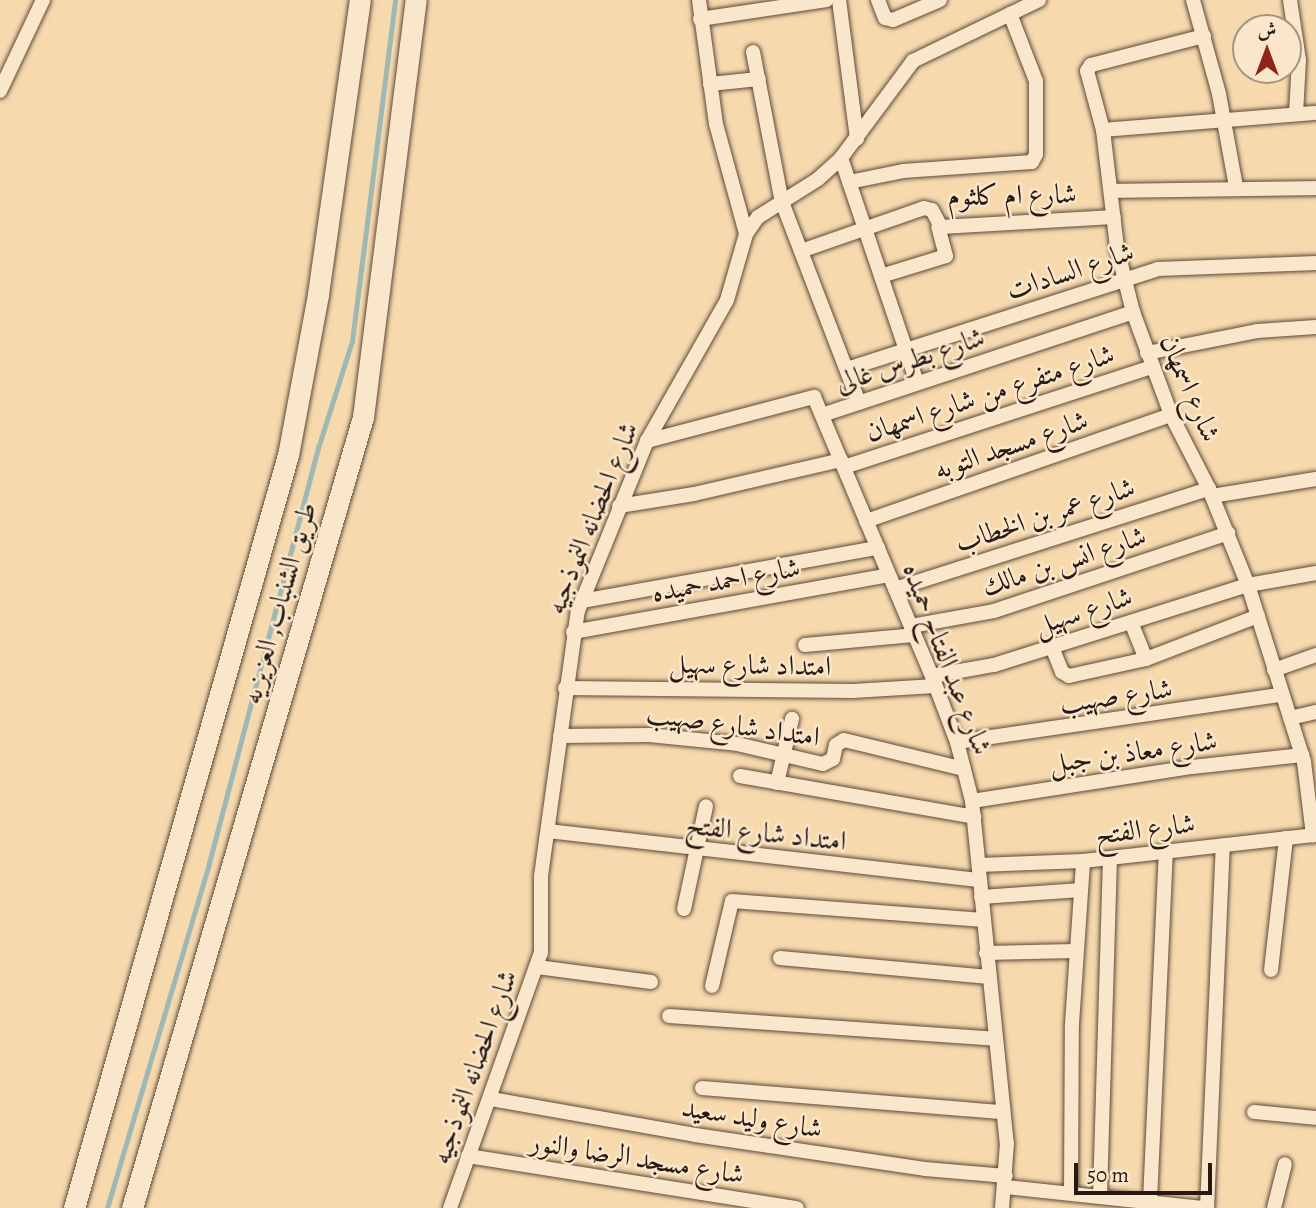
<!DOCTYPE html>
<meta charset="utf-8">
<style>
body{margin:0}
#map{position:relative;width:1316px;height:1208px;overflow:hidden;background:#f7d9ae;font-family:Alegreya,Amiri,serif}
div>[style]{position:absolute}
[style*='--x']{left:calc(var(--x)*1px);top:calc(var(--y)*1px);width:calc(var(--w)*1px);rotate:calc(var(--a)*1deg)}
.stream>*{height:5px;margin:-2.5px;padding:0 2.5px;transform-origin:2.5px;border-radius:2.5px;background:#a0b8b4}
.roads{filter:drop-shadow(0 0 2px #5a4a39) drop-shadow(0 0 2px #5a4a39)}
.street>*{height:14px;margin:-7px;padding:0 7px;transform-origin:7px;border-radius:7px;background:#fae6ca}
.secondary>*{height:21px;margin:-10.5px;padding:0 10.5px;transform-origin:10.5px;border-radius:10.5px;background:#fae6ca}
span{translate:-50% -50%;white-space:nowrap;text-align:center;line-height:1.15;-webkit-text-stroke:5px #fae6ca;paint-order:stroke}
.street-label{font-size:28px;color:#261a12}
.north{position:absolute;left:1232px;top:14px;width:70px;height:70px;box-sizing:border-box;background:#fae6ca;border:2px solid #a59480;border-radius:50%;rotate:0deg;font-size:19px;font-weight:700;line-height:28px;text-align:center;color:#261a12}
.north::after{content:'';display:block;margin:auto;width:24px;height:32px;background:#8f2418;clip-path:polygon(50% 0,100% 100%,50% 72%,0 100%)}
.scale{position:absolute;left:1074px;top:1163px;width:138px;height:32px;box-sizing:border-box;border:4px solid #261a12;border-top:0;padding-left:9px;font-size:21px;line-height:24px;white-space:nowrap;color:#261a12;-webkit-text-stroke:5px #fae6ca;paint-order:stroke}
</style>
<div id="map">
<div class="stream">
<div style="--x:107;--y:1208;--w:356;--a:-73.5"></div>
<div style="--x:208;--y:867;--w:436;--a:-75.3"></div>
<div style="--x:319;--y:445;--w:109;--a:-72.4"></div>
<div style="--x:352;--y:341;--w:344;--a:-82.8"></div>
</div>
<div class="roads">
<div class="street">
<div style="--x:699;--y:0;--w:125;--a:82.2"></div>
<div style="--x:716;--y:124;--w:114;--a:74.7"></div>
<div style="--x:839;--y:0;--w:140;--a:82.6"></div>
<div style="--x:878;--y:0;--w:19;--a:69"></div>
<div style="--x:885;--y:18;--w:8;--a:14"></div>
<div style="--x:893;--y:20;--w:51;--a:-23.1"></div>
<div style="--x:1193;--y:0;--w:98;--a:74.5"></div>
<div style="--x:1219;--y:94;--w:95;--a:79.6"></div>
<div style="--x:1290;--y:0;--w:61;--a:81.5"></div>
<div style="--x:1299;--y:60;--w:54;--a:93.2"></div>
<div style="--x:700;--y:19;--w:128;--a:-8.5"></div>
<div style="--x:1204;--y:36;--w:117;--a:165.6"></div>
<div style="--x:1091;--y:65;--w:7;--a:124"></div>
<div style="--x:1087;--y:71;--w:61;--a:74.8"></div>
<div style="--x:1103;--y:130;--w:119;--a:83.2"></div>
<div style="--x:1117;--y:248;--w:66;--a:76"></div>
<div style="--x:1133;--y:312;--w:110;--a:69.7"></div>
<div style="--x:1171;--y:415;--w:83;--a:62.8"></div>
<div style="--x:1209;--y:489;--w:104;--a:67.9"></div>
<div style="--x:1248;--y:585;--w:186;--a:72.4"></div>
<div style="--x:1304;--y:762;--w:74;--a:83"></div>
<div style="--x:753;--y:52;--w:153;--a:79.1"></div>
<div style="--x:782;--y:202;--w:215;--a:69"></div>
<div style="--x:710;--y:84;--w:49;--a:-5.8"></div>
<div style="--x:0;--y:91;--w:101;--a:-64.7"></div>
<div style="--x:1103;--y:130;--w:214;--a:-4.6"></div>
<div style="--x:841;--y:158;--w:237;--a:71.3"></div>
<div style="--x:849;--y:182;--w:55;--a:-11.5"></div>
<div style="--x:903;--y:171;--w:129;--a:-4"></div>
<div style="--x:1032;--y:162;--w:9;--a:-63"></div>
<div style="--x:1036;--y:154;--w:73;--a:-90"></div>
<div style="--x:1036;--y:81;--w:72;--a:-111.2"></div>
<div style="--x:1112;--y:191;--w:204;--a:-0.8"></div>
<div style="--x:801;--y:251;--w:130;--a:-19.3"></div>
<div style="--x:924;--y:208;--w:8;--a:14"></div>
<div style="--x:932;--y:210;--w:19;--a:62"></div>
<div style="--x:941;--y:227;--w:173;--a:-3.3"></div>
<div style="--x:881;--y:276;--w:68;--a:-17.1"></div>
<div style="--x:946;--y:256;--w:30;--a:-105"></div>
<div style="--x:1147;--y:353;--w:112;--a:-11.3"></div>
<div style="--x:1257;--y:331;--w:59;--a:-3.9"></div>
<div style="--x:847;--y:369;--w:327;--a:-17.8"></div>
<div style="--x:1158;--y:269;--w:158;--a:-2.2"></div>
<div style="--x:822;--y:415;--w:328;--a:-18.3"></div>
<div style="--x:647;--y:441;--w:173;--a:-14.8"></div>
<div style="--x:814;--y:397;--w:303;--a:67.1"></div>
<div style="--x:932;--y:676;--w:71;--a:69.3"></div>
<div style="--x:957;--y:742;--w:61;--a:75.7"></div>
<div style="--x:972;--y:801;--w:344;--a:84.2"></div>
<div style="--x:1007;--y:1143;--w:65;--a:94.4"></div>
<div style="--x:844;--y:467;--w:324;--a:-18"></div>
<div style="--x:1212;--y:496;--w:105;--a:-9.3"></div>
<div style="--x:619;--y:506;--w:76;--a:-9.1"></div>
<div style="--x:694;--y:494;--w:151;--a:-13"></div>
<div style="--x:866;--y:521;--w:323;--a:-19.2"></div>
<div style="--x:895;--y:589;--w:330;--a:-17.7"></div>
<div style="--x:582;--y:601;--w:301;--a:-10.2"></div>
<div style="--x:1131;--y:622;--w:40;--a:68"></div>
<div style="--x:911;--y:626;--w:84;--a:-10.2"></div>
<div style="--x:994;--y:611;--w:247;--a:-18.4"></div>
<div style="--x:573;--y:632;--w:321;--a:-10.2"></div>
<div style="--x:805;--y:645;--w:109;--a:-5.2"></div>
<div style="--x:1052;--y:647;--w:27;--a:68"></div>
<div style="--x:1062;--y:672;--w:8;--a:30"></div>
<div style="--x:1069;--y:676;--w:79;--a:-12.4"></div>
<div style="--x:1146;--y:659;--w:120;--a:-21"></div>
<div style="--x:1274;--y:670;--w:45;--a:-19.7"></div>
<div style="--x:932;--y:676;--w:63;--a:-10.1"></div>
<div style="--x:994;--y:665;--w:266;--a:-17.5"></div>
<div style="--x:1248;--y:585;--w:69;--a:-10"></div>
<div style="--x:565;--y:688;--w:288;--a:0.6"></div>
<div style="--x:853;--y:691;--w:82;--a:-3.5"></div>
<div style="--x:1290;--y:718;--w:27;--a:-13"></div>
<div style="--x:560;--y:736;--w:89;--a:-0.6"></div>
<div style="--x:649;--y:735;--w:88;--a:5.8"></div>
<div style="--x:737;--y:744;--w:88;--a:13.1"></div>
<div style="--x:823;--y:764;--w:11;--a:-27"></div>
<div style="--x:833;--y:759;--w:14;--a:-78"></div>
<div style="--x:836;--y:745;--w:9;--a:-32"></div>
<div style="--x:844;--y:740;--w:123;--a:13.6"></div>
<div style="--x:957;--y:742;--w:327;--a:-8.3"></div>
<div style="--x:740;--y:776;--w:238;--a:9.9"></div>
<div style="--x:777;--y:783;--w:66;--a:-76.8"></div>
<div style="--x:972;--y:801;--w:223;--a:-8.8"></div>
<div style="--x:1192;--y:767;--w:111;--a:-6.2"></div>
<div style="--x:548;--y:831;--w:435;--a:6.5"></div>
<div style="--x:979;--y:865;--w:104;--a:-2.2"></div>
<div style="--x:1083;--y:861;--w:234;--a:-6.4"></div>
<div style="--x:981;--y:897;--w:100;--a:-4"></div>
<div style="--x:684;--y:909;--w:105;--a:-77.9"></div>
<div style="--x:986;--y:953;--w:90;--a:-1.3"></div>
<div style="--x:780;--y:958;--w:210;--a:5.2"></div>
<div style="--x:537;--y:967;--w:115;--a:7.5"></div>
<div style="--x:1271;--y:970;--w:133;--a:-83.5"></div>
<div style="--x:712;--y:986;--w:87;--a:-76.8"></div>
<div style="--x:732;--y:901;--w:252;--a:4.3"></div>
<div style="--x:669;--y:1016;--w:327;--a:4"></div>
<div style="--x:702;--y:1088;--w:302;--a:4.6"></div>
<div style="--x:491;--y:1099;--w:207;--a:10"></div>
<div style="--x:695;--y:1135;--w:232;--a:8.4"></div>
<div style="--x:925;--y:1169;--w:81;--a:4.9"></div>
<div style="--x:1254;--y:1112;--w:62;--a:5.5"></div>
<div style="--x:468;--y:1156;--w:333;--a:9"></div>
<div style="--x:1006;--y:1187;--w:198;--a:6.1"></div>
<div style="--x:1071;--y:1192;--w:168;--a:-89.7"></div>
<div style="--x:1072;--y:1024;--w:163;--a:-86.1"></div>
<div style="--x:1100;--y:1195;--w:337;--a:-88.3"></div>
<div style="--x:1150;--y:1201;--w:350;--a:-87.4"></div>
<div style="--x:450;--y:1208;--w:271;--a:-70.4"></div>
<div style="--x:541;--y:953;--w:77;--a:-90"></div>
<div style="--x:541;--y:876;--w:268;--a:-82.1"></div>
<div style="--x:578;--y:611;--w:183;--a:-67.9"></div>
<div style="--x:647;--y:441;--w:162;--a:-60.4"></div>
<div style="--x:727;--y:300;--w:69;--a:-73.9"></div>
<div style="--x:746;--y:234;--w:21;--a:-55"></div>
<div style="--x:758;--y:217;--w:71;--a:-32.3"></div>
<div style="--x:818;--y:179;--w:31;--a:-42"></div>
<div style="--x:841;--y:158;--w:121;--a:-53.4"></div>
<div style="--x:913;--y:61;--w:140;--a:-25.8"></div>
<div style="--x:1207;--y:1208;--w:363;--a:-87.5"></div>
<div style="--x:1274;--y:1208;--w:45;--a:-76"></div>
</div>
<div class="secondary">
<div style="--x:74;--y:1208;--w:783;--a:-74.14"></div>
<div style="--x:288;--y:455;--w:164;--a:-79.4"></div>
<div style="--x:318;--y:294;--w:297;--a:-81.9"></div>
<div style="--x:132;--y:1208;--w:824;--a:-73.72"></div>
<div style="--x:363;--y:417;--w:420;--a:-82.8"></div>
</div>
</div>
<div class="street-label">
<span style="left:1012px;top:195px;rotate:-1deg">شارع ام كلثوم</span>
<span style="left:1070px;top:271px;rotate:-18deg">شارع السادات</span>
<span style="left:910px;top:360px;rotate:-18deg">شارع بطرس غالى</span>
<span style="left:1190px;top:388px;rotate:67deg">شارع اسمهان</span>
<span style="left:990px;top:393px;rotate:-18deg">شارع متفرع من شارع اسمهان</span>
<span style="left:1011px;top:445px;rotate:-19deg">شارع مسجد التوبه</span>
<span style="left:1045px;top:515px;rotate:-18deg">شارع عمر بن الخطاب</span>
<span style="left:592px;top:518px;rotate:-68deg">شارع الحضانه النموذجيه</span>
<span style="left:1064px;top:561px;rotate:-18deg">شارع انس بن مالك</span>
<span style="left:726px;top:580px;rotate:-10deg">شارع احمد حميده</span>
<span style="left:279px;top:603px;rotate:-74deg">طريق الشنباب, العزيزيه</span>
<span style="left:1083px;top:611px;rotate:-18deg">شارع سهيل</span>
<span style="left:947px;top:659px;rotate:69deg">شارع عبد الفتاح حميده</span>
<span style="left:750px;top:665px;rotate:1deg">امتداد شارع سهيل</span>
<span style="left:1116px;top:696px;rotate:-8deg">شارع صهيب</span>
<span style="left:733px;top:725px;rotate:8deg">امتداد شارع صهيب</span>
<span style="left:1133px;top:752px;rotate:-8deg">شارع معاذ بن جبل</span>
<span style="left:1145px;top:829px;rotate:-7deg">شارع الفتح</span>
<span style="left:766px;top:833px;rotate:6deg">امتداد شارع الفتح</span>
<span style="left:474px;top:1067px;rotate:-70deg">شارع الحضانه النموذجيه</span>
<span style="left:752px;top:1118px;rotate:9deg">شارع وليد سعيد</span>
<span style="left:637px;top:1158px;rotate:9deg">شارع مسجد الرضا والنور</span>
</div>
<div class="north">ش</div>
<div class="scale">50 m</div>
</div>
